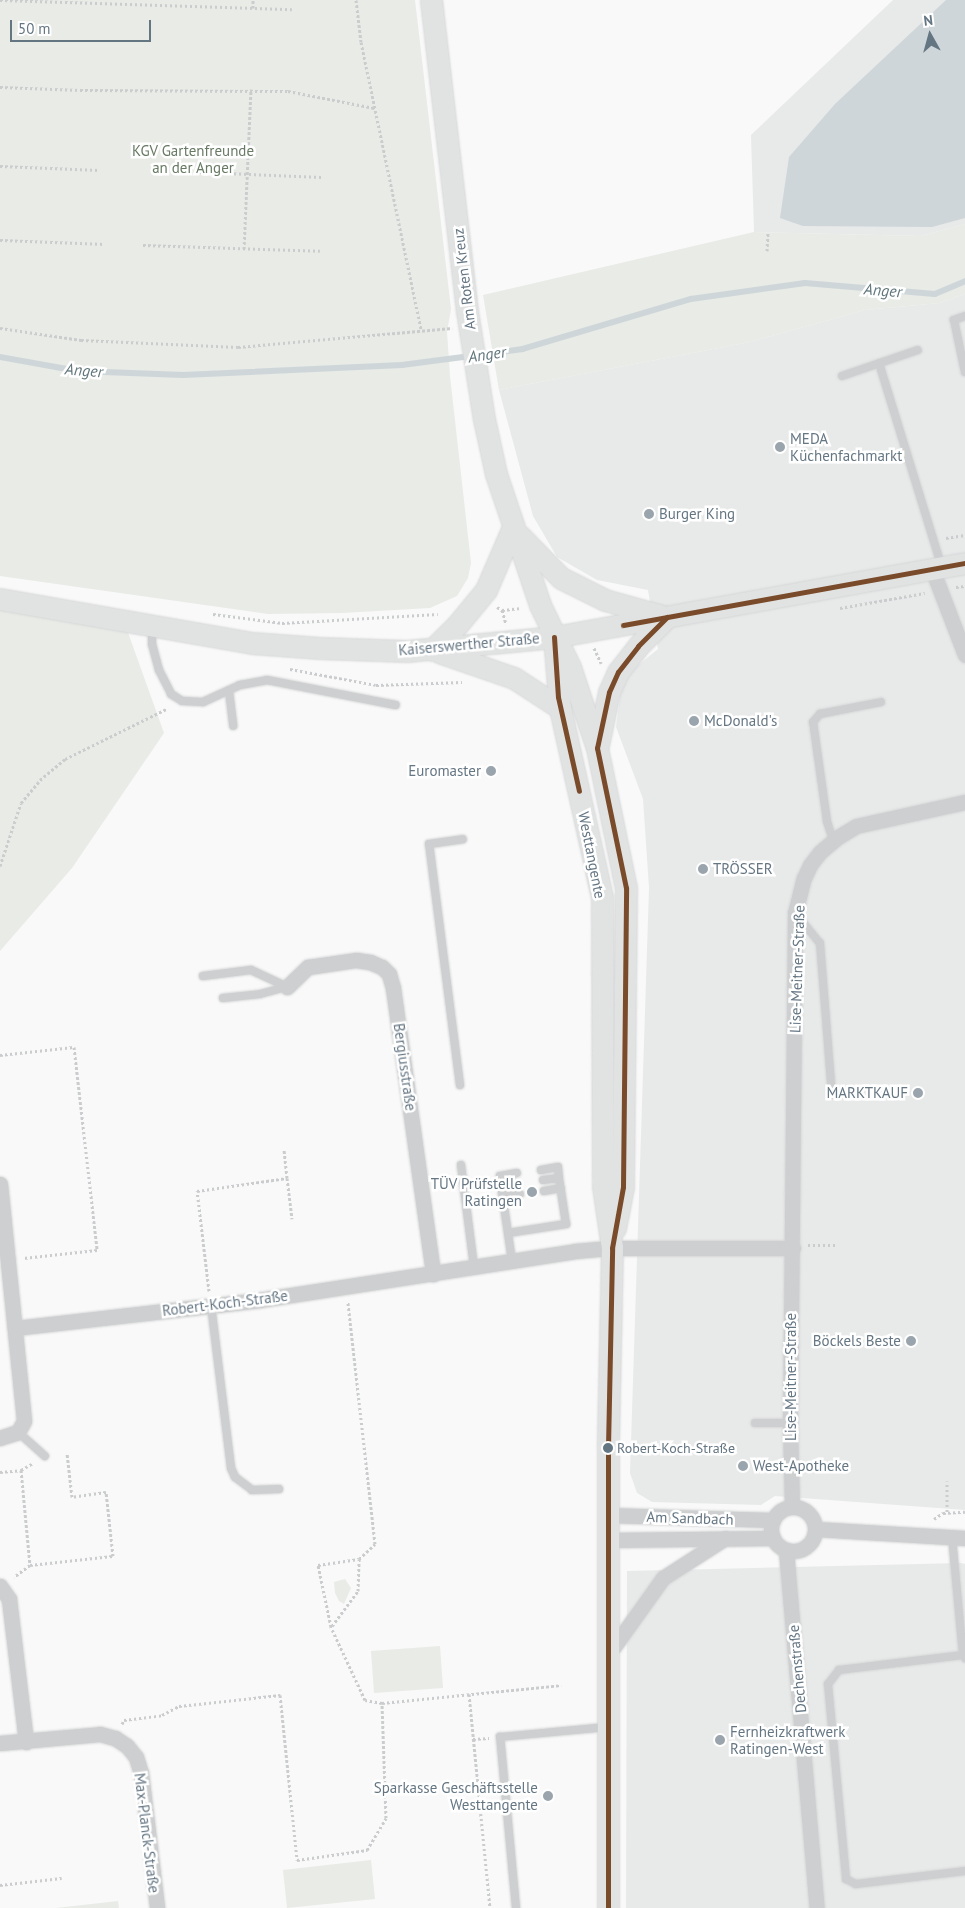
<!DOCTYPE html>
<meta charset="utf-8">
<style>
body{margin:0}
#map{position:relative;width:965px;height:1908px;overflow:hidden;background:#f9f9f9;font-family:"PT Sans",sans-serif}
div>[style]{position:absolute}
[style*='--x']{left:calc(var(--x)*1px);top:calc(var(--y)*1px);width:calc(var(--w)*1px);rotate:calc(var(--a)*1deg)}
.built>*{inset:0;background:#e8e9e9}
.green>*{inset:0;background:#e8ebe6}
.water>*{inset:0;background:#ced6d9}
.stream>*{height:5.5px;margin:-2.75px;padding:0 2.75px;transform-origin:2.75px;border-radius:2.75px;background:#ced6d9}
.path>*{height:3px;margin-top:-1.5px;transform-origin:0;background:repeating-linear-gradient(90deg,#cbcccd 0 2.5px,transparent 0 5px)}
.roads{filter:drop-shadow(0 0 1px #d5d6d7) drop-shadow(0 0 1px #d5d6d7)}
.lane>*{height:8px;margin:-4px;padding:0 4px;transform-origin:4px;border-radius:4px;background:#cecfd0}
.street>*{height:15px;margin:-7.5px;padding:0 7.5px;transform-origin:7.5px;border-radius:7.5px;background:#cecfd0}
.street>.ring{margin:-7.5px;padding:0;box-sizing:content-box;background:none;border:15px solid #cecfd0;border-radius:50%}
.secondary>*{height:21px;margin:-10.5px;padding:0 10.5px;transform-origin:10.5px;border-radius:10.5px;background:#e1e2e2}
.bus-1>*{height:5px;margin:-2.5px;padding:0 2.5px;transform-origin:2.5px;border-radius:2.5px;background:#7a4b2a}
.dots>*{width:14px;height:14px;translate:-50% -50%;box-sizing:border-box;border:2px solid #fff;border-radius:50%}
span{translate:-50% -50%;white-space:nowrap;text-align:center;line-height:1.15;-webkit-text-stroke:5px #fff;paint-order:stroke}
.bus-label{font-size:14px;color:#657683}
.left{translate:0 -50%;text-align:left}
.park-label{font-size:15px;color:#687a64}
.street-label{font-size:15px;color:#657683}
.poi-label{font-size:15px;color:#657683}
.right{translate:-100% -50%;text-align:right}
.water-label{font-size:16px;color:#60757c;font-style:italic}
.north{position:absolute;left:905px;top:10px;width:50px;height:50px;-webkit-text-stroke:4px #fff;paint-order:stroke;rotate:353deg;font-size:14px;font-weight:700;line-height:20px;text-align:center;color:#657683}
.north::after{content:'';display:block;margin:auto;width:18px;height:22px;background:#657683;clip-path:polygon(50% 0,100% 100%,50% 72%,0 100%)}
.scale{position:absolute;left:10px;top:20px;width:141px;height:22px;box-sizing:border-box;border:2px solid #657683;border-top:0;padding-left:6px;font-size:15px;line-height:18px;white-space:nowrap;color:#657683;-webkit-text-stroke:4px #fff;paint-order:stroke}
</style>
<div id="map">
<div class="built">
<div style="clip-path:polygon(893px 0,965px 0,965px 224px,921px 236px,754px 232px,751px 135px)"></div>
<div style="clip-path:polygon(965px 294px,965px 1510px,775px 1496px,761px 1505px,652px 1502px,637px 1493px,630px 1473px,649px 888px,643px 799px,616px 727px,621px 689px,631px 671px,658px 649px,648px 590px,597px 580px,557px 557px,533px 516px,499px 390px,750px 342px,865px 310px,940px 303px)"></div>
<div style="clip-path:polygon(961px 1563px,965px 1564px,965px 1908px,626px 1908px,627px 1571px)"></div>
</div>
<div class="green">
<div style="clip-path:polygon(0 0,415px 0,451px 309px,447px 332px,450px 376px,471px 563px,468px 578px,457px 596px,430px 608px,342px 613px,268px 614px,0 576px)"></div>
<div style="clip-path:polygon(965px 224px,965px 294px,940px 303px,865px 310px,750px 342px,499px 390px,483px 295px,754px 232px,921px 236px)"></div>
<div style="clip-path:polygon(0 609px,126px 627px,164px 733px,72px 868px,0 951px)"></div>
<div style="clip-path:polygon(345px 1579px,351px 1588px,344px 1604px,339px 1601px,335px 1593px,334px 1582px)"></div>
<div style="clip-path:polygon(440px 1646px,443px 1688px,374px 1693px,371px 1651px)"></div>
<div style="clip-path:polygon(371px 1860px,375px 1899px,287px 1908px,283px 1870px)"></div>
<div style="clip-path:polygon(118px 1901px,119px 1908px,56px 1908px)"></div>
</div>
<div class="water">
<div style="clip-path:polygon(946px 0,965px 0,965px 218px,932px 227px,803px 226px,780px 218px,789px 157px,835px 104px)"></div>
</div>
<div class="stream">
<div style="--x:479;--y:355;--w:44;--a:-7.8"></div>
<div style="--x:523;--y:349;--w:175;--a:-16.6"></div>
<div style="--x:691;--y:299;--w:115;--a:-8"></div>
<div style="--x:805;--y:283;--w:130;--a:4.8"></div>
<div style="--x:935;--y:294;--w:33;--a:-23"></div>
<div style="--x:0;--y:357;--w:79;--a:10.2"></div>
<div style="--x:78;--y:371;--w:105;--a:2.2"></div>
<div style="--x:183;--y:375;--w:219;--a:-2.6"></div>
<div style="--x:402;--y:365;--w:69;--a:-7.5"></div>
</div>
<div class="path">
<div style="--x:0;--y:0;--w:292;--a:1.8"></div>
<div style="--x:356;--y:0;--w:42;--a:83.2"></div>
<div style="--x:361;--y:42;--w:293;--a:78.2"></div>
<div style="--x:253;--y:8;--w:8;--a:-90"></div>
<div style="--x:0;--y:87;--w:80;--a:2.1"></div>
<div style="--x:80;--y:90;--w:208;--a:0.3"></div>
<div style="--x:288;--y:91;--w:88;--a:11.2"></div>
<div style="--x:0;--y:166;--w:99;--a:2.3"></div>
<div style="--x:174;--y:171;--w:148;--a:2.3"></div>
<div style="--x:0;--y:240;--w:105;--a:2.2"></div>
<div style="--x:143;--y:245;--w:177;--a:1.9"></div>
<div style="--x:244;--y:249;--w:160;--a:-87.5"></div>
<div style="--x:767;--y:251;--w:18;--a:-87"></div>
<div style="--x:0;--y:328;--w:82;--a:8.4"></div>
<div style="--x:81;--y:340;--w:157;--a:2.6"></div>
<div style="--x:238;--y:347;--w:215;--a:-5.1"></div>
<div style="--x:946;--y:538;--w:19;--a:-9"></div>
<div style="--x:956;--y:587;--w:9;--a:-6"></div>
<div style="--x:497;--y:607;--w:6;--a:31"></div>
<div style="--x:502;--y:610;--w:18;--a:-6"></div>
<div style="--x:840;--y:608;--w:86;--a:-10"></div>
<div style="--x:502;--y:610;--w:15;--a:74"></div>
<div style="--x:213;--y:614;--w:70;--a:7.4"></div>
<div style="--x:282;--y:623;--w:156;--a:-3.3"></div>
<div style="--x:594;--y:648;--w:17;--a:65"></div>
<div style="--x:290;--y:669;--w:87;--a:10.5"></div>
<div style="--x:376;--y:685;--w:86;--a:-2"></div>
<div style="--x:0;--y:866;--w:66;--a:-71.6"></div>
<div style="--x:21;--y:803;--w:30;--a:-50"></div>
<div style="--x:40;--y:780;--w:33;--a:-40"></div>
<div style="--x:65;--y:759;--w:115;--a:-26.3"></div>
<div style="--x:0;--y:1055;--w:74;--a:-6.2"></div>
<div style="--x:74;--y:1047;--w:204;--a:83.5"></div>
<div style="--x:97;--y:1250;--w:74;--a:173.8"></div>
<div style="--x:287;--y:1178;--w:41;--a:83"></div>
<div style="--x:808;--y:1245;--w:28;--a:0"></div>
<div style="--x:209;--y:1291;--w:101;--a:-96.8"></div>
<div style="--x:197;--y:1191;--w:91;--a:-8.2"></div>
<div style="--x:287;--y:1178;--w:28;--a:-96"></div>
<div style="--x:21;--y:1470;--w:14;--a:-30"></div>
<div style="--x:0;--y:1472;--w:21;--a:-5"></div>
<div style="--x:21;--y:1470;--w:95;--a:84.6"></div>
<div style="--x:30;--y:1565;--w:20;--a:143"></div>
<div style="--x:947;--y:1512;--w:31;--a:-90"></div>
<div style="--x:934;--y:1519;--w:11;--a:-34"></div>
<div style="--x:943;--y:1513;--w:22;--a:-3"></div>
<div style="--x:30;--y:1565;--w:83;--a:-6.2"></div>
<div style="--x:113;--y:1556;--w:64;--a:-96.2"></div>
<div style="--x:106;--y:1492;--w:34;--a:172"></div>
<div style="--x:72;--y:1497;--w:44;--a:-96.5"></div>
<div style="--x:332;--y:1626;--w:44;--a:-53.4"></div>
<div style="--x:358;--y:1591;--w:32;--a:-88"></div>
<div style="--x:469;--y:1694;--w:215;--a:84.4"></div>
<div style="--x:382;--y:1703;--w:180;--a:-5.7"></div>
<div style="--x:122;--y:1724;--w:4;--a:-63"></div>
<div style="--x:124;--y:1720;--w:38;--a:-7"></div>
<div style="--x:162;--y:1715;--w:19;--a:-28"></div>
<div style="--x:179;--y:1706;--w:102;--a:-6.2"></div>
<div style="--x:280;--y:1695;--w:166;--a:84.1"></div>
<div style="--x:297;--y:1860;--w:71;--a:-8.1"></div>
<div style="--x:367;--y:1850;--w:37;--a:-59"></div>
<div style="--x:386;--y:1818;--w:115;--a:-92"></div>
<div style="--x:382;--y:1703;--w:17;--a:-170"></div>
<div style="--x:365;--y:1700;--w:81;--a:-115"></div>
<div style="--x:331;--y:1627;--w:63;--a:-101.8"></div>
<div style="--x:318;--y:1565;--w:41;--a:-8.3"></div>
<div style="--x:359;--y:1559;--w:22;--a:-43"></div>
<div style="--x:375;--y:1544;--w:243;--a:-96.4"></div>
<div style="--x:473;--y:1739;--w:16;--a:-4"></div>
<div style="--x:0;--y:1885;--w:62;--a:-6.4"></div>
</div>
<div class="roads">
<div class="lane">
<div style="--x:965;--y:316;--w:12;--a:160"></div>
<div style="--x:954;--y:320;--w:53;--a:78.1"></div>
<div style="--x:879;--y:363;--w:211;--a:72.9"></div>
<div style="--x:842;--y:376;--w:80;--a:-18.9"></div>
<div style="--x:152;--y:627;--w:17;--a:90"></div>
<div style="--x:152;--y:644;--w:27;--a:75"></div>
<div style="--x:159;--y:670;--w:27;--a:63"></div>
<div style="--x:171;--y:694;--w:13;--a:32"></div>
<div style="--x:182;--y:701;--w:21;--a:3"></div>
<div style="--x:203;--y:702;--w:41;--a:-24.7"></div>
<div style="--x:240;--y:685;--w:27;--a:-10"></div>
<div style="--x:267;--y:680;--w:131;--a:11"></div>
<div style="--x:229;--y:691;--w:35;--a:83"></div>
<div style="--x:833;--y:840;--w:20;--a:-108"></div>
<div style="--x:827;--y:821;--w:100;--a:-98"></div>
<div style="--x:813;--y:722;--w:11;--a:-49"></div>
<div style="--x:820;--y:714;--w:62;--a:-11.1"></div>
<div style="--x:797;--y:915;--w:36;--a:51"></div>
<div style="--x:820;--y:943;--w:152;--a:85.5"></div>
<div style="--x:203;--y:976;--w:48;--a:-7.1"></div>
<div style="--x:251;--y:970;--w:40;--a:25"></div>
<div style="--x:223;--y:998;--w:37;--a:-6"></div>
<div style="--x:260;--y:994;--w:28;--a:-15"></div>
<div style="--x:460;--y:1085;--w:243;--a:-97.3"></div>
<div style="--x:429;--y:844;--w:34;--a:-8"></div>
<div style="--x:461;--y:1165;--w:103;--a:82.7"></div>
<div style="--x:541;--y:1170;--w:17;--a:-10"></div>
<div style="--x:558;--y:1167;--w:11;--a:85"></div>
<div style="--x:501;--y:1186;--w:10;--a:-96"></div>
<div style="--x:500;--y:1176;--w:17;--a:-10"></div>
<div style="--x:544;--y:1191;--w:17;--a:-10"></div>
<div style="--x:503;--y:1197;--w:17;--a:-10"></div>
<div style="--x:508;--y:1233;--w:59;--a:-8.8"></div>
<div style="--x:566;--y:1224;--w:47;--a:-98.7"></div>
<div style="--x:559;--y:1178;--w:16;--a:173"></div>
<div style="--x:512;--y:1261;--w:76;--a:-98.3"></div>
<div style="--x:501;--y:1186;--w:17;--a:-7"></div>
<div style="--x:211;--y:1305;--w:164;--a:83"></div>
<div style="--x:231;--y:1468;--w:10;--a:66"></div>
<div style="--x:235;--y:1477;--w:21;--a:37"></div>
<div style="--x:252;--y:1490;--w:27;--a:-2"></div>
<div style="--x:755;--y:1423;--w:35;--a:0"></div>
<div style="--x:18;--y:1432;--w:36;--a:42"></div>
<div style="--x:952;--y:1537;--w:119;--a:84.7"></div>
<div style="--x:963;--y:1655;--w:4;--a:56"></div>
<div style="--x:963;--y:1655;--w:125;--a:173.1"></div>
<div style="--x:839;--y:1670;--w:18;--a:128"></div>
<div style="--x:828;--y:1684;--w:196;--a:84.7"></div>
<div style="--x:846;--y:1879;--w:11;--a:27"></div>
<div style="--x:856;--y:1884;--w:110;--a:-6.8"></div>
<div style="--x:516;--y:1908;--w:172;--a:-95.3"></div>
<div style="--x:500;--y:1737;--w:106;--a:-5.4"></div>
</div>
<div class="street">
<div style="--x:932;--y:569;--w:92;--a:69"></div>
<div style="--x:287;--y:987;--w:29;--a:-44"></div>
<div style="--x:308;--y:967;--w:49;--a:-8.3"></div>
<div style="--x:356;--y:960;--w:14;--a:8"></div>
<div style="--x:370;--y:962;--w:13;--a:23"></div>
<div style="--x:382;--y:967;--w:10;--a:45"></div>
<div style="--x:389;--y:974;--w:15;--a:74"></div>
<div style="--x:393;--y:988;--w:289;--a:82"></div>
<div style="--x:0;--y:1184;--w:238;--a:84.2"></div>
<div style="--x:24;--y:1421;--w:13;--a:119"></div>
<div style="--x:18;--y:1432;--w:19;--a:162"></div>
<div style="--x:15;--y:1328;--w:246;--a:-6.5"></div>
<div style="--x:259;--y:1300;--w:320;--a:-8.8"></div>
<div style="--x:575;--y:1251;--w:37;--a:-5"></div>
<div style="--x:612;--y:1248;--w:181;--a:0"></div>
<div style="--x:792;--y:1507;--w:84;--a:-91.4"></div>
<div style="--x:790;--y:1423;--w:510;--a:-89.44"></div>
<div style="--x:795;--y:913;--w:36;--a:-76"></div>
<div style="--x:804;--y:878;--w:14;--a:-65"></div>
<div style="--x:810;--y:865;--w:16;--a:-52"></div>
<div style="--x:820;--y:852;--w:23;--a:-40"></div>
<div style="--x:838;--y:837;--w:21;--a:-31"></div>
<div style="--x:856;--y:826;--w:112;--a:-12.4"></div>
<div class="ring" style="left:771px;top:1507px;width:29px;height:29px"></div>
<div style="--x:607;--y:1515;--w:166;--a:1.7"></div>
<div style="--x:816;--y:1529;--w:149;--a:3.5"></div>
<div style="--x:607;--y:1540;--w:166;--a:-0.7"></div>
<div style="--x:786;--y:1550;--w:359;--a:85.1"></div>
<div style="--x:0;--y:1586;--w:16;--a:55"></div>
<div style="--x:9;--y:1599;--w:144;--a:83.2"></div>
<div style="--x:608;--y:1655;--w:95;--a:-54.5"></div>
<div style="--x:663;--y:1578;--w:74;--a:-32.8"></div>
<div style="--x:0;--y:1743;--w:100;--a:-5.1"></div>
<div style="--x:100;--y:1734;--w:16;--a:15"></div>
<div style="--x:115;--y:1738;--w:14;--a:34"></div>
<div style="--x:127;--y:1746;--w:14;--a:51"></div>
<div style="--x:136;--y:1757;--w:17;--a:73"></div>
<div style="--x:141;--y:1773;--w:136;--a:83.2"></div>
</div>
<div class="secondary">
<div style="--x:431;--y:0;--w:313;--a:83.4"></div>
<div style="--x:467;--y:311;--w:109;--a:81.1"></div>
<div style="--x:484;--y:419;--w:56;--a:77.7"></div>
<div style="--x:496;--y:474;--w:138;--a:71.4"></div>
<div style="--x:540;--y:605;--w:69;--a:64.2"></div>
<div style="--x:570;--y:667;--w:85;--a:71.6"></div>
<div style="--x:597;--y:748;--w:143;--a:78.3"></div>
<div style="--x:626;--y:888;--w:299;--a:90.6"></div>
<div style="--x:623;--y:1187;--w:42;--a:101"></div>
<div style="--x:520;--y:536;--w:59;--a:45.7"></div>
<div style="--x:561;--y:578;--w:49;--a:26.6"></div>
<div style="--x:605;--y:600;--w:59;--a:15.7"></div>
<div style="--x:0;--y:599;--w:256;--a:9.9"></div>
<div style="--x:252;--y:643;--w:68;--a:4.2"></div>
<div style="--x:320;--y:648;--w:87;--a:2"></div>
<div style="--x:407;--y:651;--w:148;--a:-5.4"></div>
<div style="--x:554;--y:637;--w:418;--a:-10.2"></div>
<div style="--x:554;--y:637;--w:71;--a:85.2"></div>
<div style="--x:560;--y:708;--w:194;--a:77.5"></div>
<div style="--x:602;--y:897;--w:289;--a:89.8"></div>
<div style="--x:603;--y:1186;--w:63;--a:81.7"></div>
<div style="--x:612;--y:1248;--w:199;--a:91.2"></div>
<div style="--x:608;--y:1447;--w:461;--a:90"></div>
<div style="--x:432;--y:650;--w:37;--a:-45"></div>
<div style="--x:458;--y:624;--w:44;--a:-50.5"></div>
<div style="--x:486;--y:590;--w:69;--a:-66.8"></div>
<div style="--x:439;--y:652;--w:79;--a:19.1"></div>
<div style="--x:514;--y:678;--w:55;--a:33.1"></div>
<div style="--x:598;--y:745;--w:54;--a:-78.3"></div>
<div style="--x:609;--y:692;--w:22;--a:-66"></div>
<div style="--x:618;--y:672;--w:33;--a:-52"></div>
<div style="--x:638;--y:646;--w:41;--a:-45"></div>
</div>
</div>
<div class="bus-1">
<div style="--x:623;--y:625;--w:348;--a:-10.3"></div>
<div style="--x:554;--y:637;--w:60;--a:86.2"></div>
<div style="--x:558;--y:697;--w:96;--a:77.4"></div>
<div style="--x:608;--y:1908;--w:461;--a:-90"></div>
<div style="--x:608;--y:1447;--w:199;--a:-88.8"></div>
<div style="--x:612;--y:1248;--w:62;--a:-79.8"></div>
<div style="--x:623;--y:1187;--w:299;--a:-89.4"></div>
<div style="--x:626;--y:888;--w:143;--a:-101.7"></div>
<div style="--x:597;--y:748;--w:57;--a:-77.9"></div>
<div style="--x:609;--y:692;--w:22;--a:-66"></div>
<div style="--x:618;--y:672;--w:33;--a:-52"></div>
<div style="--x:638;--y:646;--w:41;--a:-45"></div>
</div>
<div class="dots">
<div style="left:780px;top:447px;background:#99a4ac"></div>
<div style="left:649px;top:514px;background:#99a4ac"></div>
<div style="left:694px;top:721px;background:#99a4ac"></div>
<div style="left:491px;top:771px;background:#99a4ac"></div>
<div style="left:703px;top:869px;background:#99a4ac"></div>
<div style="left:918px;top:1093px;background:#99a4ac"></div>
<div style="left:532px;top:1192px;background:#99a4ac"></div>
<div style="left:911px;top:1341px;background:#99a4ac"></div>
<div style="left:608px;top:1448px;background:#657683"></div>
<div style="left:743px;top:1466px;background:#99a4ac"></div>
<div style="left:720px;top:1740px;background:#99a4ac"></div>
<div style="left:548px;top:1796px;background:#99a4ac"></div>
</div>
<div class="bus-label">
<span class="left" style="left:617px;top:1448px">Robert-Koch-Straße</span>
</div>
<div class="park-label">
<span style="left:193px;top:159px">KGV Gartenfreunde<br>an der Anger</span>
</div>
<div class="street-label">
<span style="left:464px;top:279px;rotate:-97deg">Am Roten Kreuz</span>
<span style="left:469px;top:644px;rotate:-5deg">Kaiserswerther Straße</span>
<span style="left:592px;top:855px;rotate:79deg">Westtangente</span>
<span style="left:797px;top:969px;rotate:-88deg">Lise-Meitner-Straße</span>
<span style="left:405px;top:1067px;rotate:82deg">Bergiusstraße</span>
<span style="left:225px;top:1303px;rotate:-7deg">Robert-Koch-Straße</span>
<span style="left:791px;top:1377px;rotate:-90deg">Lise-Meitner-Straße</span>
<span style="left:690px;top:1518px;rotate:2deg">Am Sandbach</span>
<span style="left:797px;top:1669px;rotate:-95deg">Dechenstraße</span>
<span style="left:147px;top:1833px;rotate:83deg">Max-Planck-Straße</span>
</div>
<div class="poi-label">
<span class="left" style="left:790px;top:447px">MEDA<br>Küchenfachmarkt</span>
<span class="left" style="left:659px;top:514px">Burger King</span>
<span class="left" style="left:704px;top:721px">McDonald's</span>
<span class="right" style="left:481px;top:771px">Euromaster</span>
<span class="left" style="left:713px;top:869px">TRÖSSER</span>
<span class="right" style="left:908px;top:1093px">MARKTKAUF</span>
<span class="right" style="left:522px;top:1192px">TÜV Prüfstelle<br>Ratingen</span>
<span class="right" style="left:901px;top:1341px">Böckels Beste</span>
<span class="left" style="left:753px;top:1466px">West-Apotheke</span>
<span class="left" style="left:730px;top:1740px">Fernheizkraftwerk<br>Ratingen-West</span>
<span class="right" style="left:538px;top:1796px">Sparkasse Geschäftsstelle<br>Westtangente</span>
</div>
<div class="water-label">
<span style="left:883px;top:290px;rotate:5deg">Anger</span>
<span style="left:487px;top:354px;rotate:-8deg">Anger</span>
<span style="left:84px;top:370px;rotate:5deg">Anger</span>
</div>
<div class="north">N</div>
<div class="scale">50 m</div>
</div>
